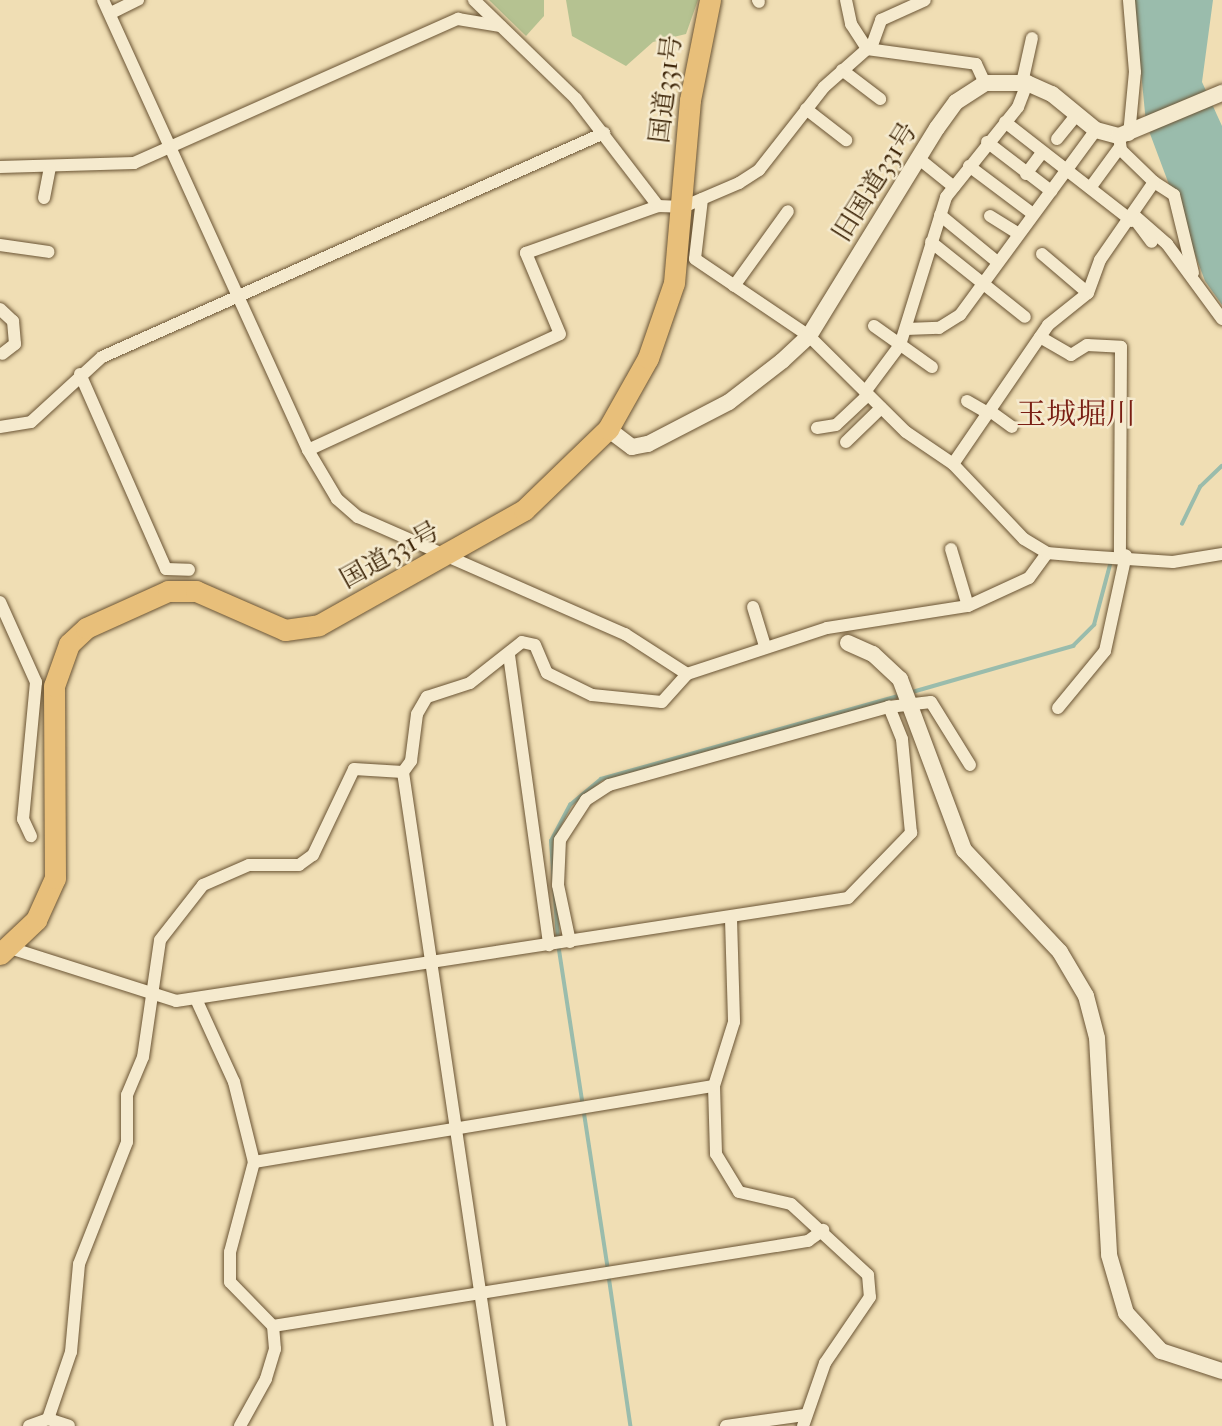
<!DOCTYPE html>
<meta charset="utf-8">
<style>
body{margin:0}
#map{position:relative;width:1222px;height:1426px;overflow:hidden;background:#f0deb4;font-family:"IM FELL French Canon","Noto Serif JP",serif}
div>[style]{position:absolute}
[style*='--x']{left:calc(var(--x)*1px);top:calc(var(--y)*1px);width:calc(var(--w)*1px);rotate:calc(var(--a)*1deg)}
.green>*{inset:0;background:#b5c291}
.water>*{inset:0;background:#9abcac}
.stream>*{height:3.5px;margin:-1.75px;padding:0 1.75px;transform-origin:1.75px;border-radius:1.75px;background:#9abcac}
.roads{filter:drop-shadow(0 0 2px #6a5434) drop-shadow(0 0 2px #6a5434)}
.minor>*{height:12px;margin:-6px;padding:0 6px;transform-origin:6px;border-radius:6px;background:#f5eace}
.tertiary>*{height:16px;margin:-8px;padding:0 8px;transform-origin:8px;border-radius:8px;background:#f5eace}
.trunk>*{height:21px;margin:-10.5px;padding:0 10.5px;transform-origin:10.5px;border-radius:10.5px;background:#e8bf7a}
span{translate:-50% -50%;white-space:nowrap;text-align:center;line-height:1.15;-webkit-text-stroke:5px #f5eace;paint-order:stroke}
.street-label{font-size:26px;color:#3e2609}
.quarter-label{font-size:30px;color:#7a1f14}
</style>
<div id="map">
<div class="green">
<div style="clip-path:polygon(489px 0,544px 0,544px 16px,526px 36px)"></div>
<div style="clip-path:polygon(566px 0,698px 0,686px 34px,653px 42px,626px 66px,572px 36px)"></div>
</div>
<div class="water">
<div style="clip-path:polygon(1134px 0,1213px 0,1202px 82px,1222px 126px,1222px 305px,1205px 281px,1146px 123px)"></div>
</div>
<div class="stream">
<div style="--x:1182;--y:524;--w:41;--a:-64.1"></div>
<div style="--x:1200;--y:487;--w:30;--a:-44"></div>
<div style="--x:909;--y:693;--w:171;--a:-16"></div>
<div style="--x:1073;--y:646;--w:30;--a:-45"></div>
<div style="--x:1094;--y:625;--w:62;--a:-75.1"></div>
<div style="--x:558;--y:939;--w:98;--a:-94.1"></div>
<div style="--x:551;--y:841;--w:41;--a:-62.2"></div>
<div style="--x:570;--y:805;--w:40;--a:-40"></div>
<div style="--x:601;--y:779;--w:312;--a:-15.6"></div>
<div style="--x:559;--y:947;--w:325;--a:81.3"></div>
<div style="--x:609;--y:1276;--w:152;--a:81.7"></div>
</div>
<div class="roads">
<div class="minor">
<div style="--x:103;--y:0;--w:494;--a:65.5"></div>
<div style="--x:308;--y:450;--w:57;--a:59.4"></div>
<div style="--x:337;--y:499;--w:28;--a:41"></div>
<div style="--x:358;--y:517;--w:292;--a:23.7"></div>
<div style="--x:625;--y:634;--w:74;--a:32.8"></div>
<div style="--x:687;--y:674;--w:147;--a:-18.2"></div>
<div style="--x:827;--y:628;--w:143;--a:-8.9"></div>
<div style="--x:968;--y:606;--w:67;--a:-24.7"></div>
<div style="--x:1029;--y:578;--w:31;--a:-54"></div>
<div style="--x:474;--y:0;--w:142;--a:44.1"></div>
<div style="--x:576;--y:99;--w:135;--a:52.5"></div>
<div style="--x:758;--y:0;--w:2;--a:63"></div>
<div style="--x:846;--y:0;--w:25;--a:78"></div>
<div style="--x:851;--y:24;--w:30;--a:57"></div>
<div style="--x:113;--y:12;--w:28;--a:-26"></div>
<div style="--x:871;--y:48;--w:30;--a:-70"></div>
<div style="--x:881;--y:20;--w:48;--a:-24.4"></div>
<div style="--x:842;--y:70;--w:48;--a:37.3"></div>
<div style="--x:1022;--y:83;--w:46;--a:-77.5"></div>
<div style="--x:806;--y:109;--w:51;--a:37.8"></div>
<div style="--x:1005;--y:122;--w:161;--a:37.9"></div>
<div style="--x:1129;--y:135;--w:63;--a:-84.6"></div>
<div style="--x:1135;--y:72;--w:72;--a:-94.8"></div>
<div style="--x:1057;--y:139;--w:32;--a:-51"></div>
<div style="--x:987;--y:142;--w:81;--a:37.4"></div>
<div style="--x:918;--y:158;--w:46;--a:38.9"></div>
<div style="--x:969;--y:166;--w:80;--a:36.9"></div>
<div style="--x:0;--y:167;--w:134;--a:-1.7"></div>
<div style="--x:134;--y:163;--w:355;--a:-24"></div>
<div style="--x:458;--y:19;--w:43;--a:9.5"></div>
<div style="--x:1026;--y:174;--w:26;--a:-53"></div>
<div style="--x:1154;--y:182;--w:24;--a:33"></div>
<div style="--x:1174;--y:195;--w:80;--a:76.3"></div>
<div style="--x:1090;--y:188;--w:51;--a:-53.8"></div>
<div style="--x:44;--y:198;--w:31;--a:-79"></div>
<div style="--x:702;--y:199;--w:60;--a:96.7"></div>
<div style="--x:695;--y:259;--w:138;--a:34"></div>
<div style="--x:809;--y:336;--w:136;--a:44.7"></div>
<div style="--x:906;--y:432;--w:57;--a:34.2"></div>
<div style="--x:953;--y:464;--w:103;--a:46.6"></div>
<div style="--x:1024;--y:539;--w:27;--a:31"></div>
<div style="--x:1047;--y:553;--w:35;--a:5"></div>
<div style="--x:1082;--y:556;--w:91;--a:3.8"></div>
<div style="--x:1173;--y:562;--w:50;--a:-9.3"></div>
<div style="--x:940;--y:215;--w:72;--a:39.4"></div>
<div style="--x:990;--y:216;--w:32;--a:32"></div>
<div style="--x:1135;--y:216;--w:43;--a:41.2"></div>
<div style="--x:1167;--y:244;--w:93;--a:53.7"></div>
<div style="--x:1136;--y:221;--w:26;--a:53"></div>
<div style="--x:931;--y:242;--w:120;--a:38.6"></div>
<div style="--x:0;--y:245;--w:49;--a:8.1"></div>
<div style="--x:1042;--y:254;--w:60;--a:40.3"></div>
<div style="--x:734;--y:286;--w:92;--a:-54.2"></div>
<div style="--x:0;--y:309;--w:18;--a:43"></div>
<div style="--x:13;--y:321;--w:23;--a:85"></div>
<div style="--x:15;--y:344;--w:16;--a:142"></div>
<div style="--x:874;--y:326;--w:71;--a:35.3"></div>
<div style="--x:906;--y:329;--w:33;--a:-2"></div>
<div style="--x:939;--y:328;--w:25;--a:-32"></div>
<div style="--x:960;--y:315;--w:230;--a:-53.7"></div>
<div style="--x:1040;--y:337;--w:36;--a:30"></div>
<div style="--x:1071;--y:355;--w:19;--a:-32"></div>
<div style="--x:1087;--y:345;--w:34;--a:3"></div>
<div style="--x:1121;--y:347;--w:208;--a:90.3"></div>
<div style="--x:80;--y:374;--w:213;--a:66.2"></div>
<div style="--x:166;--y:569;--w:23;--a:2"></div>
<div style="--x:865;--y:392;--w:59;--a:-53.3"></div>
<div style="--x:900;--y:345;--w:155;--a:-72.7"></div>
<div style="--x:946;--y:197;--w:115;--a:-51.3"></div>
<div style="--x:1018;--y:107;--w:26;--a:-69"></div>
<div style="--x:967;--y:401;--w:24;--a:30"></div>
<div style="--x:990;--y:411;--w:27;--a:36"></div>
<div style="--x:0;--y:427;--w:31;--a:-9"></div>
<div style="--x:31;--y:422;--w:96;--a:-42.5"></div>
<div style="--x:102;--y:357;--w:550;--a:-24.05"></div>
<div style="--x:817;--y:428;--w:19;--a:-9"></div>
<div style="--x:836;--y:425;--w:44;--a:-43.2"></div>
<div style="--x:846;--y:442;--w:49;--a:-44.2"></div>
<div style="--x:308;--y:450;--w:277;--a:-24.7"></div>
<div style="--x:560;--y:334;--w:88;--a:-112.8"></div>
<div style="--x:526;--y:253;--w:140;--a:-19.6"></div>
<div style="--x:658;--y:206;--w:25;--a:2"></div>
<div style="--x:683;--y:207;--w:61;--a:-23.2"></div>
<div style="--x:739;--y:183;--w:24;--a:-33"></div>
<div style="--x:759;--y:170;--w:105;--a:-51.9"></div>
<div style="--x:824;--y:87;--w:57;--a:-41.5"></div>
<div style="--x:867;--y:49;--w:110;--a:7.8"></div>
<div style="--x:976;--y:64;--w:21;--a:65"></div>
<div style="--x:953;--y:464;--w:168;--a:-55.6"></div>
<div style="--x:1048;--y:325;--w:51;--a:-38.7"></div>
<div style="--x:1088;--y:293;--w:35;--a:-70"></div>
<div style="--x:1100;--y:260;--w:95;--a:-55.3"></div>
<div style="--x:1154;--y:182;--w:46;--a:-135.9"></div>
<div style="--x:1121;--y:150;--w:14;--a:-98"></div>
<div style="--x:951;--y:549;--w:59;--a:73.4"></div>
<div style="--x:0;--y:602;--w:88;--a:65.8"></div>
<div style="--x:36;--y:682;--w:138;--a:95.4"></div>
<div style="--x:23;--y:819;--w:19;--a:65"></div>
<div style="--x:753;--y:607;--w:41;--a:72.9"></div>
<div style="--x:509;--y:655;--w:293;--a:82.1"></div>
<div style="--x:1058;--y:708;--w:74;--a:-50.5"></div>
<div style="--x:1105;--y:651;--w:98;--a:-77.7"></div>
<div style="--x:731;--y:919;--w:103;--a:88.3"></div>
<div style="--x:734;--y:1022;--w:67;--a:107.4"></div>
<div style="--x:714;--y:1086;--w:68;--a:88.3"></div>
<div style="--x:716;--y:1154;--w:44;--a:58.8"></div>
<div style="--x:739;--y:1192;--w:53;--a:13"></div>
<div style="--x:791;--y:1204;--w:105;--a:42.7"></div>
<div style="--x:868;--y:1275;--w:22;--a:85"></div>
<div style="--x:870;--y:1297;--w:80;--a:124.3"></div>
<div style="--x:825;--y:1363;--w:67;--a:109.2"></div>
<div style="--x:570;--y:942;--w:58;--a:-101.9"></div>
<div style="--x:558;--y:885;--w:45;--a:-87.5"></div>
<div style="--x:560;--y:840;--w:48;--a:-57"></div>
<div style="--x:586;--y:800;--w:27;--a:-33"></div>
<div style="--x:609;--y:785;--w:291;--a:-15.6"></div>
<div style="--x:889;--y:707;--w:42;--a:-6.8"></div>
<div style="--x:931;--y:702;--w:74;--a:58.2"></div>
<div style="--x:7;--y:947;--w:177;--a:17.7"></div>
<div style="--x:176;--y:1001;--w:680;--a:-8.71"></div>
<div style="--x:848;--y:898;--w:91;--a:-45.9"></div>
<div style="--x:911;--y:833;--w:94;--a:-95.5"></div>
<div style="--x:902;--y:739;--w:35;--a:-112"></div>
<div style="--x:196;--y:999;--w:91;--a:65.4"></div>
<div style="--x:234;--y:1082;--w:82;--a:76"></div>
<div style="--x:254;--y:1162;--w:93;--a:104.9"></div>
<div style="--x:230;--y:1252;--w:30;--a:90"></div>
<div style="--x:230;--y:1282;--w:62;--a:45.7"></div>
<div style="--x:273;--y:1326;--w:23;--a:85"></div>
<div style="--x:275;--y:1349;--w:31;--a:107"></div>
<div style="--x:266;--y:1379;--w:54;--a:119"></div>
<div style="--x:254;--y:1162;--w:466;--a:-9.4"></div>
<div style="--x:273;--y:1326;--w:542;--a:-9.03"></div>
<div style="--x:808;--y:1241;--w:19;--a:-36"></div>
<div style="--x:48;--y:1419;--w:71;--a:-71.1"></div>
<div style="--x:71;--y:1352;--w:88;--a:-84.8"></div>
<div style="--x:79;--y:1264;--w:131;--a:-68.5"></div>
<div style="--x:127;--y:1142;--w:47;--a:-90"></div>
<div style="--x:127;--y:1095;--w:41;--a:-67.2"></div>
<div style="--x:143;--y:1057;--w:118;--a:-81.7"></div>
<div style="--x:160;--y:940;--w:70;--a:-52"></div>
<div style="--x:203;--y:885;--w:50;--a:-23.5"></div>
<div style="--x:249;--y:865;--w:50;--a:0"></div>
<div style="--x:299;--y:865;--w:17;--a:-36"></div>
<div style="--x:313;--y:855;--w:95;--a:-64.5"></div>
<div style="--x:354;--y:769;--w:49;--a:3.5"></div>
<div style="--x:29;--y:1426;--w:20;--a:-20"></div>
<div style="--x:48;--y:1419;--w:22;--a:18"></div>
<div style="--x:500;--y:1426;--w:661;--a:-98.44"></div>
<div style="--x:403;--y:772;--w:14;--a:-54"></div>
<div style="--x:411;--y:761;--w:47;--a:-82.7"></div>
<div style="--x:417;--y:714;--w:20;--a:-60"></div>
<div style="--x:427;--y:697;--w:45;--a:-18"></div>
<div style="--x:470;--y:683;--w:66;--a:-38.3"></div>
<div style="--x:522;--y:642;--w:13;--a:13"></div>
<div style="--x:535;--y:645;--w:30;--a:67"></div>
<div style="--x:547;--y:673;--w:50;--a:26.1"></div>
<div style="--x:592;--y:695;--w:70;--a:5.7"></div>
<div style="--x:662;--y:702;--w:38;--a:-48"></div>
<div style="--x:726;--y:1426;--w:79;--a:-8"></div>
</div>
<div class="tertiary">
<div style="--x:608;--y:429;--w:30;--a:37"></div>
<div style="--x:632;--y:447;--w:16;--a:-11"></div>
<div style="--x:648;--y:444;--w:91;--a:-27.4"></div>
<div style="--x:729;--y:402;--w:67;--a:-37.7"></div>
<div style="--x:782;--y:361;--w:37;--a:-43"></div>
<div style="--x:809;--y:336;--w:244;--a:-58.4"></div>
<div style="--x:937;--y:128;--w:32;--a:-54"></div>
<div style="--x:956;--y:102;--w:35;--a:-33"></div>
<div style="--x:985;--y:83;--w:42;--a:0"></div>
<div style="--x:1027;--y:83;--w:27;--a:24"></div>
<div style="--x:1052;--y:94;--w:57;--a:39.3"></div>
<div style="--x:1096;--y:130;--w:24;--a:15"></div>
<div style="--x:1119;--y:136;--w:112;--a:-22.7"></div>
<div style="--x:848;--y:643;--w:27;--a:24"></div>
<div style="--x:873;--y:654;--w:37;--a:43"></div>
<div style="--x:900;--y:679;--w:183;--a:69.5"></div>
<div style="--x:964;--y:850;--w:140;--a:46.7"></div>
<div style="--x:1060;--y:952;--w:51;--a:59.4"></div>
<div style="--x:1086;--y:996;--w:43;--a:75.3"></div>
<div style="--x:1097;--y:1038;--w:217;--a:86.8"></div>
<div style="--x:1109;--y:1255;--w:60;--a:73.7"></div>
<div style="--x:1126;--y:1313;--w:52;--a:47.4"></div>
<div style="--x:1161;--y:1351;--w:64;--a:18.2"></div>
</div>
<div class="trunk">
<div style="--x:0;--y:954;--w:50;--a:-43.4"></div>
<div style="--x:36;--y:920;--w:46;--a:-65.7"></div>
<div style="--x:55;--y:878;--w:192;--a:-90.3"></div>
<div style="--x:54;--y:686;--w:45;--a:-70.3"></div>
<div style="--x:69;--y:644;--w:23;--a:-43"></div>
<div style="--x:86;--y:628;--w:90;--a:-24.3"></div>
<div style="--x:168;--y:591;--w:28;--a:0"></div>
<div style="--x:196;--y:591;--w:97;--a:23.7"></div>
<div style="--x:285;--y:630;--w:34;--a:-8"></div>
<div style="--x:319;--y:625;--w:235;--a:-29.3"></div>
<div style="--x:524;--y:510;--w:117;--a:-44"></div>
<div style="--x:608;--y:429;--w:81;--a:-60.6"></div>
<div style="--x:648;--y:358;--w:79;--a:-70.9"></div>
<div style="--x:674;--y:283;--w:184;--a:-85"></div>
<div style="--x:690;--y:100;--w:102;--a:-78.7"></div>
</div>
</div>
<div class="street-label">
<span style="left:666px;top:89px;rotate:-83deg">国道331号</span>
<span style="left:875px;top:182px;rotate:-58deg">旧国道331号</span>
<span style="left:390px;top:555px;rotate:-29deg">国道331号</span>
</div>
<div class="quarter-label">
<span style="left:1076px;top:415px">玉城堀川</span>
</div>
</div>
